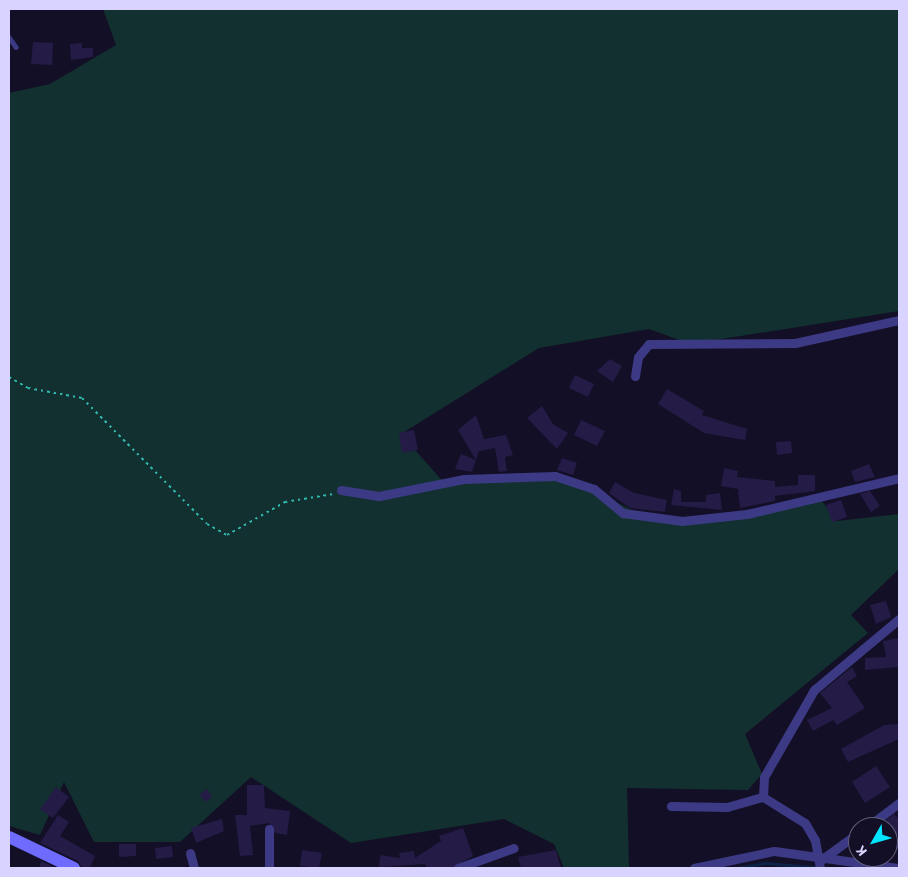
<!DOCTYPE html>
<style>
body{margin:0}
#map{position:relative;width:908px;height:877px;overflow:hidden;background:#130f26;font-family:"Source Sans 3",sans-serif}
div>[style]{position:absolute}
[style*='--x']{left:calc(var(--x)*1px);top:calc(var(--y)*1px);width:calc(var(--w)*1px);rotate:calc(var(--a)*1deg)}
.green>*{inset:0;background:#12302f}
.stream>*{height:3px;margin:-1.5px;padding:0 1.5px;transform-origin:1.5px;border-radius:1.5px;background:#0c2248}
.building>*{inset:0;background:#241b47}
.path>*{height:2px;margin-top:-1px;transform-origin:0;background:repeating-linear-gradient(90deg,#2fb8b0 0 2.5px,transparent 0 6.5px)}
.lane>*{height:4.5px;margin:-2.25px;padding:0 2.25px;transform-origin:2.25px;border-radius:2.25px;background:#3d3a85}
.street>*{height:9px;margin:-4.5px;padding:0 4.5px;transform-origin:4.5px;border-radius:4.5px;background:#3d3a85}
.secondary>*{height:12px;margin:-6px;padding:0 6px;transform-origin:6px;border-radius:6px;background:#6f6bff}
span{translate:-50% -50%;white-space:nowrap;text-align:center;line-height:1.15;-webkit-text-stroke:5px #130f26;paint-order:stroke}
.frame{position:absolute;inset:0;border:10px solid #d9d4ff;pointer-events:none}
.north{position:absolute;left:848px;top:817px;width:50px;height:50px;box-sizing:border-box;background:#130f26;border:1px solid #625e7d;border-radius:50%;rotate:232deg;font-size:14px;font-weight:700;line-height:20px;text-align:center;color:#d9d4ff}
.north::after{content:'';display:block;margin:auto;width:18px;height:22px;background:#00e5ff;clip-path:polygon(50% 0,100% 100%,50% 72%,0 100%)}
</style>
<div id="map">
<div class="green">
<div style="clip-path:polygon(103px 9px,899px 9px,899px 311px,690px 344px,649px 329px,539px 348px,401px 434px,446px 485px,564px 476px,650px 519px,728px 518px,822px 501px,837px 521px,899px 514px,899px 569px,851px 615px,868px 633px,745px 734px,762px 774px,748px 790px,627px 788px,629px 868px,564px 868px,554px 844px,504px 819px,351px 843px,251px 777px,180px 842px,94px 842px,64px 782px,40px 835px,9px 826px,9px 93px,50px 84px,116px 45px)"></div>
</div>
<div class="stream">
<div style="--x:736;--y:868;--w:29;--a:-10"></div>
<div style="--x:765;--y:863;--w:60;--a:4.8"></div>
</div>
<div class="building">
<div style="clip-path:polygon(33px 42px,53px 43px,52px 65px,31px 64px)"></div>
<div style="clip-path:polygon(82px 43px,82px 48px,93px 48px,93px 57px,71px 60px,70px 44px)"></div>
<div style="clip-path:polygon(610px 359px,622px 366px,613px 382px,597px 371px)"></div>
<div style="clip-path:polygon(575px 375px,594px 384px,588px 397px,569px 388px)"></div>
<div style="clip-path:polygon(667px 389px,704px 411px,702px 415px,747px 429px,745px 440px,704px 433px,658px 404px)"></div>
<div style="clip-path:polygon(542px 406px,553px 424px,568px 433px,557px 449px,527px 418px)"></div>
<div style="clip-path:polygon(476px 415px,484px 439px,506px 435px,513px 455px,505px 457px,507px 471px,499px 472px,495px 448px,479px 451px,472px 472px,455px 469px,461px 454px,476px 460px,458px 430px)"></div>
<div style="clip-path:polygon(581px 420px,605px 431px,597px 446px,574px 435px)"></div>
<div style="clip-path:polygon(414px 430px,418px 450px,402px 453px,399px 433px)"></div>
<div style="clip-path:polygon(791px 441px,792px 453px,777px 455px,776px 442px)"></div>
<div style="clip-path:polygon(562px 458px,577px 463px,573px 475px,557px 470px)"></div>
<div style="clip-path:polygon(869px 464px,875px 477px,855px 482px,851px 471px)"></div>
<div style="clip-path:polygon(724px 468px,738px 471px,737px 477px,775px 481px,775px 487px,798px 485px,798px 475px,815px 475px,815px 491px,775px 496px,775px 501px,740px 508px,738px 489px,721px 486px)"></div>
<div style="clip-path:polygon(615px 482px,634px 493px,667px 500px,665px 512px,630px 508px,609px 493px)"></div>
<div style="clip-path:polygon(674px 489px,681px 491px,681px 502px,706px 502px,706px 495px,720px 493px,722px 510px,671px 505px)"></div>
<div style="clip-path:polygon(870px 491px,880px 506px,871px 512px,860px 494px)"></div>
<div style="clip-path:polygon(841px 500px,847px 517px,832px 522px,826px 505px)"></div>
<div style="clip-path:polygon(886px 601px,891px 617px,876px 624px,870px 605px)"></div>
<div style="clip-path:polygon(899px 638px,899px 667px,865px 670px,865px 658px,886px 657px,883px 641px)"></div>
<div style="clip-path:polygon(852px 667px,857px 676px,847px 682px,865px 708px,837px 725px,833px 720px,813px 731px,807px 720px,832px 708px,820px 693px)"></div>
<div style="clip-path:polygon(899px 724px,899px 739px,848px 762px,841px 749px,884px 725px)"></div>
<div style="clip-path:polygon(876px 766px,890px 787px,865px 803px,852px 782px)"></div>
<div style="clip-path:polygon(247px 785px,264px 785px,265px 808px,290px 811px,287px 835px,275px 833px,269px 823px,250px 826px,253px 855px,240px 856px,235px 815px,247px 815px)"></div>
<div style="clip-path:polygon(56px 787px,69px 797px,53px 818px,40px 809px)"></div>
<div style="clip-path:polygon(207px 789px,212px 797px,205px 802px,200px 794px)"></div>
<div style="clip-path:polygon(894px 814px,899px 819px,899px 836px,881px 824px)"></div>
<div style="clip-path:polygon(58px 815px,69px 822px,60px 836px,95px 856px,90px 868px,82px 868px,78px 861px,40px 843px)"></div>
<div style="clip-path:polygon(222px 819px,224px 831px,196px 843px,191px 828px)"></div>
<div style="clip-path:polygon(463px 828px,473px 856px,452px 868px,427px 868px,425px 864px,379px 867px,380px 855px,400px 858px,399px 853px,414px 851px,415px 858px,441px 841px,439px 836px)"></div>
<div style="clip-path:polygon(119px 844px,136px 844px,136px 856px,119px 857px)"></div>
<div style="clip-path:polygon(172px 846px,173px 857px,156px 859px,155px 848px)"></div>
<div style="clip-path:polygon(302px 850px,322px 853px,319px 868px,300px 866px)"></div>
<div style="clip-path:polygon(556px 850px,561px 868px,521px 868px,518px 857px)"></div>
<div style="clip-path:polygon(41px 861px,56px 868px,39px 868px)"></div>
</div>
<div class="path">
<div style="--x:9;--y:377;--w:22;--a:30"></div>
<div style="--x:28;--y:388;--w:55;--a:10.5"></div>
<div style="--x:82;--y:398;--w:177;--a:45.2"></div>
<div style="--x:207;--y:524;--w:23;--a:29"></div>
<div style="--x:227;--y:535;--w:67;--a:-29.6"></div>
<div style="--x:285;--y:502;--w:49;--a:-9.5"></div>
</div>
<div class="lane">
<div style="--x:9;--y:37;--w:12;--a:55"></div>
</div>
<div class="street">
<div style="--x:635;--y:376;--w:19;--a:-81"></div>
<div style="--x:638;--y:357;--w:17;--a:-50"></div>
<div style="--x:649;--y:344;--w:146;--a:-0.4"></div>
<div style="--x:795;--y:343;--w:107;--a:-12.5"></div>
<div style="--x:341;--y:490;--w:38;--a:9"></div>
<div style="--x:379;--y:496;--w:87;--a:-11.3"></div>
<div style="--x:464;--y:479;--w:91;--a:-1.9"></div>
<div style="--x:555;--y:476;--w:41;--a:18.4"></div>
<div style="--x:594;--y:489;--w:38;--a:40"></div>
<div style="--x:623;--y:513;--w:60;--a:7.7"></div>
<div style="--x:682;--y:521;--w:65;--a:-6.1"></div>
<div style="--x:747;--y:514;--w:156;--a:-13.3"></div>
<div style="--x:763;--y:797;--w:20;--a:-87"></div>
<div style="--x:764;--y:777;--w:100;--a:-60.1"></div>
<div style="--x:814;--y:690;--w:111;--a:-39.9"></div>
<div style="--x:671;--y:806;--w:56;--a:1"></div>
<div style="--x:727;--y:807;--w:37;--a:-16"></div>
<div style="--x:763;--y:797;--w:49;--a:31.8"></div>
<div style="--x:805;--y:823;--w:20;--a:60"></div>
<div style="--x:815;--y:840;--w:28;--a:80"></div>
<div style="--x:867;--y:827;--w:40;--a:-37"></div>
<div style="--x:269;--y:829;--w:39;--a:90"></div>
<div style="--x:888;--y:835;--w:11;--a:52"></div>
<div style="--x:895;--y:844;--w:4;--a:-27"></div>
<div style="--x:190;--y:853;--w:16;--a:75"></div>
<div style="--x:821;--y:860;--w:46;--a:-36.1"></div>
<div style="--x:458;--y:868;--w:59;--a:-19.7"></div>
<div style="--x:694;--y:868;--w:82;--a:-12"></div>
<div style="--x:774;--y:851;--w:125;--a:7.8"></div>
</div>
<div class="secondary">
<div style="--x:9;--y:837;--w:72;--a:25.5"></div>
</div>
<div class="frame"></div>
<div class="north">K</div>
</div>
